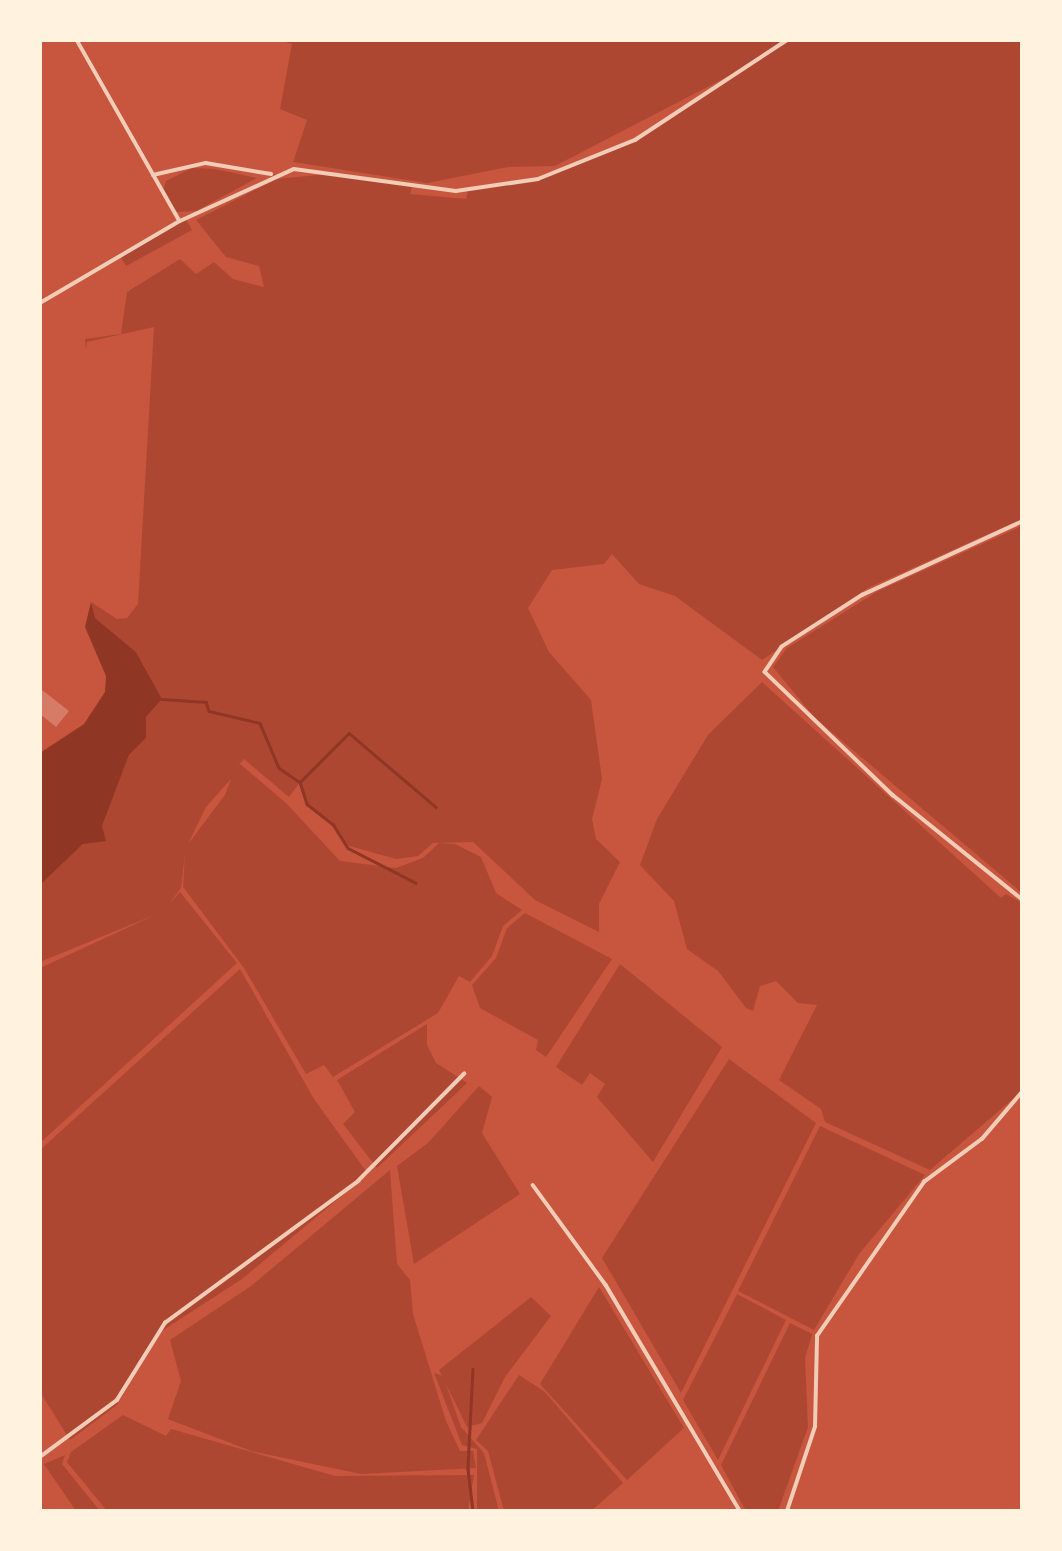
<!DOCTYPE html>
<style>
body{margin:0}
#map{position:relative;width:1062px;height:1551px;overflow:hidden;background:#c8553d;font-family:Signika,sans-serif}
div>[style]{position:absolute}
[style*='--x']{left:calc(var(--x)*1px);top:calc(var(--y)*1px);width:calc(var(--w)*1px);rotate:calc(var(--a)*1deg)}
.green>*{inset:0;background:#ae4732}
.water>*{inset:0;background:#8f3625}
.stream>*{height:2.5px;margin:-1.25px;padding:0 1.25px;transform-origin:1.25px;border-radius:1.25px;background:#8f3625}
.building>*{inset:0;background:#d67c66}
.minor>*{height:3.5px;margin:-1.75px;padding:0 1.75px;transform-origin:1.75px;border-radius:1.75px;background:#f1ccb7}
span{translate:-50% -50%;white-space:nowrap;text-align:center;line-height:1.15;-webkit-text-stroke:7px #fff3e0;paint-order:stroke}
.frame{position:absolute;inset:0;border:42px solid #fff3e0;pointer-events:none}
</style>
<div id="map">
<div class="green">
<div style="clip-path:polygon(evenodd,279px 40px,1022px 40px,1022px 519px,868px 588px,762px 660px,675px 596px,639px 584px,612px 554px,604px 564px,552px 570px,528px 608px,549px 652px,591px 700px,602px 779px,592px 819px,596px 839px,620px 862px,599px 904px,599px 932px,535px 900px,473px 842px,433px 843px,418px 856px,396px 859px,346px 845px,337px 828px,307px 803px,300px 782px,289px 797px,244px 759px,236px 768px,240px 764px,286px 803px,340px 861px,396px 868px,423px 858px,439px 843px,455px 844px,481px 857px,496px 893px,522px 910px,503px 926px,492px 956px,470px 982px,459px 976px,438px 1013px,333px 1077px,324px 1065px,306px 1074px,244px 968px,183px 887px,185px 853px,181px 888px,169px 904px,180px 892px,237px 963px,40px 1143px,40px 968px,157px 914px,40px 962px,40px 885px,83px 844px,96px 841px,129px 755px,146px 738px,146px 717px,162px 699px,136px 652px,95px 618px,91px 602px,117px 619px,127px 618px,138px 604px,154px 327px,87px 342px,86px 349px,85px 339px,121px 334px,127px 292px,180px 259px,196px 274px,214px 262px,233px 279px,264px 287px,259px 266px,226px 257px,196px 220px,276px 179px,340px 173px,412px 187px,410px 194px,466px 199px,468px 191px,538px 179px,635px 140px,744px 68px,555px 166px,508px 167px,427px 183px,293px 162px,307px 120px,280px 109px,292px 44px,279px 40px,231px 779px,225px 795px,188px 844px,206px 807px,231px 779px)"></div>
<div style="clip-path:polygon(192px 168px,215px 169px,257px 178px,196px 211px,175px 212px,163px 191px,166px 181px)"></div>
<div style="clip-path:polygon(186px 219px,192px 230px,126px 266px,119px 254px)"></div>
<div style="clip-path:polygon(1022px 526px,1022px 893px,815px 718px,773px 667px,787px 648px,878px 591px)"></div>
<div style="clip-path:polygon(762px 682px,1001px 898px,1006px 894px,1022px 903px,1022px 1091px,930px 1170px,825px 1122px,821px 1109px,779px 1080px,817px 1005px,798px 1003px,776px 981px,760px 986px,753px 1011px,746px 1008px,718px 971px,687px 949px,674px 901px,640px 865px,657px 819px,708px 735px)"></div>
<div style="clip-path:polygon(525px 913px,612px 959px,546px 1057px,536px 1050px,538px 1040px,480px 1008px,472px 985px,496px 958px,507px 928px)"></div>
<div style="clip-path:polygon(620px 964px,722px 1047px,653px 1162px,597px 1097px,605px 1084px,590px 1073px,582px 1085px,556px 1067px)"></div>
<div style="clip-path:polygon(240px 969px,314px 1099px,368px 1174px,242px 1279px,157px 1334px,117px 1405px,70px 1440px,40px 1392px,40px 1150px)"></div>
<div style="clip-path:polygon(427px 1024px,427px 1045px,436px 1063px,467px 1083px,377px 1168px,343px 1124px,355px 1112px,337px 1080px)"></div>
<div style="clip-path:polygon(729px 1059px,816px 1123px,681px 1393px,602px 1258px)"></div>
<div style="clip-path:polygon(479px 1086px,492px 1097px,482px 1133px,520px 1194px,414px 1264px,397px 1166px,428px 1143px)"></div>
<div style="clip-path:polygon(820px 1126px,925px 1175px,859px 1254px,814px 1330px,738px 1291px)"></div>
<div style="clip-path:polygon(390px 1170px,397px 1264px,410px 1280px,413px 1314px,446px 1421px,460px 1451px,473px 1451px,476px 1468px,361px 1474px,251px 1451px,168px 1419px,181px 1381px,170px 1340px,251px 1286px)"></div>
<div style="clip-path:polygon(599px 1287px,684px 1428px,627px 1480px,540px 1384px)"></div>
<div style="clip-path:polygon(737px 1294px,786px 1320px,718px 1460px,683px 1400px)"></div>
<div style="clip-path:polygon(531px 1297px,551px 1316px,505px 1377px,482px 1423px,467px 1427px,439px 1370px)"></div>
<div style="clip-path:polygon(790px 1323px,812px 1334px,805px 1358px,808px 1427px,778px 1511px,746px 1511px,721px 1465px)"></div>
<div style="clip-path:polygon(434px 1373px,443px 1376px,461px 1427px,484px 1453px,499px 1511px,477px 1511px,477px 1449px,462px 1445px)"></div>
<div style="clip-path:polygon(519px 1375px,545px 1392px,623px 1483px,591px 1511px,504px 1511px,488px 1451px,476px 1440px)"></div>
<div style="clip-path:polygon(123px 1415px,166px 1436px,171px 1429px,335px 1476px,474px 1475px,468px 1511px,107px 1511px,67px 1462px,71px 1452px)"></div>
<div style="clip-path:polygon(65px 1455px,62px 1464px,100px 1511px,76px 1511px,44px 1464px)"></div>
</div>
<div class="water">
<div style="clip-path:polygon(91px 602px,95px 618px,136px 652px,162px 699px,146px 717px,146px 738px,129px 755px,102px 826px,106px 841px,83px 844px,40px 885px,40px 753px,84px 724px,105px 692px,106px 676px,85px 627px)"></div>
</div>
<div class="stream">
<div style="--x:162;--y:699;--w:44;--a:3.9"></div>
<div style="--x:206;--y:702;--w:9;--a:72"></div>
<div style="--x:209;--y:711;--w:52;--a:13.2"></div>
<div style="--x:260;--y:723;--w:49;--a:67.1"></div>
<div style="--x:279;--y:768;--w:25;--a:34"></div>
<div style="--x:300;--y:782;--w:23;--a:72"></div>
<div style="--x:307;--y:804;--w:33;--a:38"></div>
<div style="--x:333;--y:824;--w:28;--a:58"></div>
<div style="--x:348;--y:848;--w:76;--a:27.2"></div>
<div style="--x:300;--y:782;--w:69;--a:-45"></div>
<div style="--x:349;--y:733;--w:114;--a:40.4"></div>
<div style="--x:473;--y:1369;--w:100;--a:92.9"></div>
<div style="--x:468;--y:1469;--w:42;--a:83.2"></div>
</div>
<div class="building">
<div style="clip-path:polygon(42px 690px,69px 711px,56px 727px,40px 714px)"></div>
</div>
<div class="minor">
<div style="--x:77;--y:40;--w:208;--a:60.4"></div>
<div style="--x:180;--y:221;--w:125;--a:-24.5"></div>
<div style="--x:294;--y:169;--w:163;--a:7.7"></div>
<div style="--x:456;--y:191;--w:83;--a:-8.3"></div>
<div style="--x:538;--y:179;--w:105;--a:-21.9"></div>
<div style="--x:635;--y:140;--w:182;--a:-33.3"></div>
<div style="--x:153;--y:175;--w:54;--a:-12.8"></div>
<div style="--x:206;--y:163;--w:66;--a:9.6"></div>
<div style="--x:40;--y:303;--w:162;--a:-30.4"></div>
<div style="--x:1022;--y:522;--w:175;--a:155.3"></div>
<div style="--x:863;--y:595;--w:96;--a:147.3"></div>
<div style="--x:782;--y:647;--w:30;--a:124"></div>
<div style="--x:765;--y:672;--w:178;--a:43.9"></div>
<div style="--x:893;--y:795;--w:166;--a:38.9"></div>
<div style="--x:533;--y:1185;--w:124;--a:53.9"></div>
<div style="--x:606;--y:1285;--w:263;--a:59.3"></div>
<div style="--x:40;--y:1457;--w:96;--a:-36.5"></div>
<div style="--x:117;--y:1400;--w:91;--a:-58.1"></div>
<div style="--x:165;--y:1323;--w:240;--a:-36.3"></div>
<div style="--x:358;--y:1181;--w:151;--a:-45.3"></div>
<div style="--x:787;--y:1511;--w:89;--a:-71.6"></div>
<div style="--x:815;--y:1427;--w:91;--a:-88.7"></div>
<div style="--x:817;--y:1336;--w:188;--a:-55.2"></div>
<div style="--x:924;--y:1182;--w:72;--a:-36.6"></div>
<div style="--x:982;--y:1139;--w:62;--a:-49.6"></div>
</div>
<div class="frame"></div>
</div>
